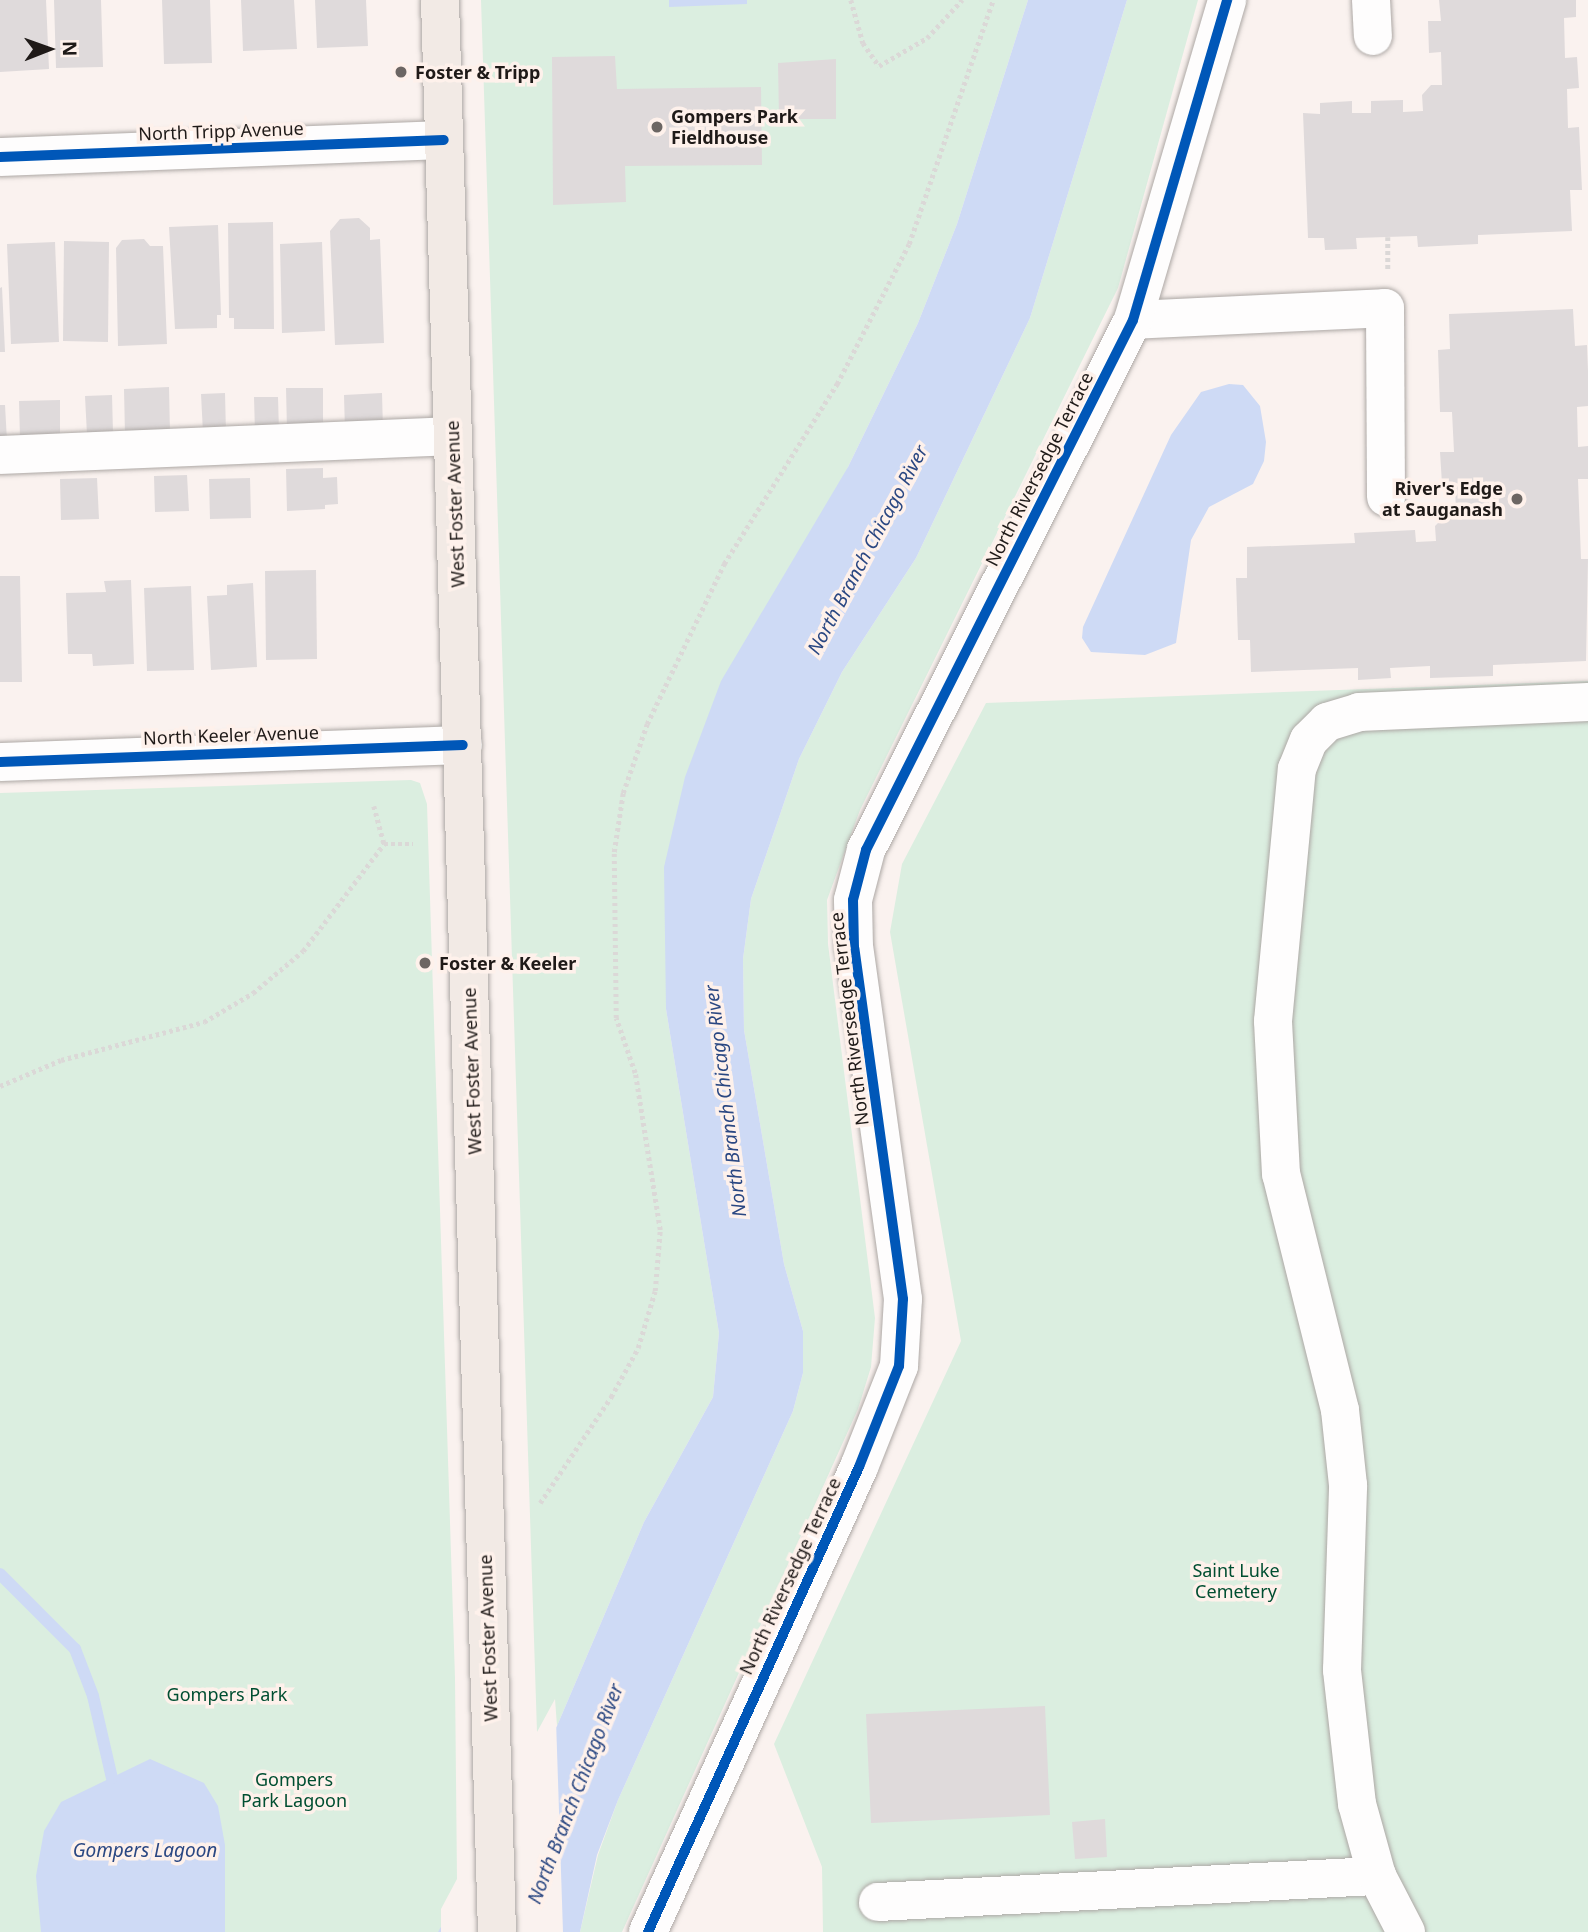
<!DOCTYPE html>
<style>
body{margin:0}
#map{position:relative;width:1588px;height:1932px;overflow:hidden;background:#faf2ef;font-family:"Noto Sans",sans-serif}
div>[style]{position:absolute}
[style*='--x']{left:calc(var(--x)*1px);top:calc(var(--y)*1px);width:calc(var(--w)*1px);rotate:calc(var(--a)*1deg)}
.green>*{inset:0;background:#dbeee0}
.water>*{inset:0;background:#cedaf5}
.pier>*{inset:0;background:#faf2ef}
.stream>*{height:12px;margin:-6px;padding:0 6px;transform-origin:6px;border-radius:6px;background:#cedaf5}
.building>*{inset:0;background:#dfdadb}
.path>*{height:4.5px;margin-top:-2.25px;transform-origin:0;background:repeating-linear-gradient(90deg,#dbd8d7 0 3.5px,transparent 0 7px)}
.roads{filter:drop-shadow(0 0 2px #ada8a5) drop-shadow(0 0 2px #ada8a5)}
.minor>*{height:38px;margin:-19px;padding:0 19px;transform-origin:19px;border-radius:19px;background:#fefdfd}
.major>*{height:38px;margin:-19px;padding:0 19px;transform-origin:19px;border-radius:19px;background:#f2eae5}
.cycleway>*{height:10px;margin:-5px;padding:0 5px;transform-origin:5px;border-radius:5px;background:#0057b8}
.dots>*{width:19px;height:19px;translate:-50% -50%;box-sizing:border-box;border:4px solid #fef1eb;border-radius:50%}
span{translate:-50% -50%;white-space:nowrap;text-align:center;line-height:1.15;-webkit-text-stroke:7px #fef1eb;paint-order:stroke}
.poi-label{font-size:18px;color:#1f1a18;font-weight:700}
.left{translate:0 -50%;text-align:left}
.right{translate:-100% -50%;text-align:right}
.street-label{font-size:18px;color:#1f1a18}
.park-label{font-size:18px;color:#004e31}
.water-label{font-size:19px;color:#2a4782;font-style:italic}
.north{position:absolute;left:14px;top:14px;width:70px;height:70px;-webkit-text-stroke:5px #fef1eb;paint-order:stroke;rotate:89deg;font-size:19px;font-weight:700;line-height:28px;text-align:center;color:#1f1a18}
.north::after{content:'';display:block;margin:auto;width:24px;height:32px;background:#1f1a18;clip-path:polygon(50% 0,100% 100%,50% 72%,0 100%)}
</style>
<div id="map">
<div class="green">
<div style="clip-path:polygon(481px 0,1028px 0,957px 224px,918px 323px,848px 467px,666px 1009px,719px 1333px,713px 1397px,644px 1522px,557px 1726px,555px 1699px,537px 1732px)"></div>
<div style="clip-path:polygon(1127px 0,1198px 0,1118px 288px,860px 810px,827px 900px,828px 944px,875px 1318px,871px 1367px,858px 1409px,622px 1932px,580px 1932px,598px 1855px,618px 1800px,793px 1411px,803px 1373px,803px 1331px,784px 1264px,744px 1030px,743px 959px,751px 899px,799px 759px,842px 672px,916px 558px,1030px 318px)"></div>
<div style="clip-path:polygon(1588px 681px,1588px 1932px,823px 1932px,822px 1867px,774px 1744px,961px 1341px,890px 932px,902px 864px,986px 703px)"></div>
<div style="clip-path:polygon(411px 780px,420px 783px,427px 804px,455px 1678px,457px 1879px,441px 1909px,441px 1932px,0 1932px,0 793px)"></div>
</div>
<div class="water">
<div style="clip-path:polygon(669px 0,747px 0,747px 4px,669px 7px)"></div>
<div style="clip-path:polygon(1028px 0,1127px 0,1030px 318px,916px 558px,842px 672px,799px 759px,751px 899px,743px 959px,744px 1030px,784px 1264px,803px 1331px,803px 1373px,793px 1411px,618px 1800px,597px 1855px,580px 1932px,438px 1932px,557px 1726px,644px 1522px,713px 1397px,719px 1333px,666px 1009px,664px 867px,685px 777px,721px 681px,848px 467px,918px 323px,957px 224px)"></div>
<div style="clip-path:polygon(1229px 384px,1243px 385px,1260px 406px,1266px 442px,1264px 461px,1253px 484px,1209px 507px,1191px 540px,1176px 643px,1145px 655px,1091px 652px,1082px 638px,1083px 627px,1171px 435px,1201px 392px)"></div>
<div style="clip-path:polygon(150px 1759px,204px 1783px,218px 1806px,225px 1845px,225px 1932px,41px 1932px,36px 1876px,44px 1831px,61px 1802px)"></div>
</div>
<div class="pier">
<div style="clip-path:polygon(556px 1720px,563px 1932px,441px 1932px,441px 1921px)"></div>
</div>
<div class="stream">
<div style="--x:0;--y:1574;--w:106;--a:45"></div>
<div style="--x:75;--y:1649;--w:50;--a:69"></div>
<div style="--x:93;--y:1696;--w:84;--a:77"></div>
</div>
<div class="building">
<div style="clip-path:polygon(0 0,46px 0,49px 69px,0 72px)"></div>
<div style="clip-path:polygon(54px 0,101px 0,103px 67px,56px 68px)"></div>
<div style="clip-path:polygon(162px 0,210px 0,212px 63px,164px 64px)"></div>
<div style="clip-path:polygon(241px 0,294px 0,297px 49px,243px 51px)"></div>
<div style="clip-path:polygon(315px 0,366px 0,368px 46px,317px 48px)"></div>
<div style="clip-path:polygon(1439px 0,1576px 0,1576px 17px,1564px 18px,1565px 58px,1577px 57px,1579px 88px,1567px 89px,1568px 128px,1579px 127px,1582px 190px,1570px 190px,1572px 231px,1478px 235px,1478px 244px,1418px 247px,1417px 236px,1356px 238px,1357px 249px,1325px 250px,1324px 238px,1308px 238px,1303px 113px,1320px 114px,1320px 103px,1352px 101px,1352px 113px,1371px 113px,1371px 101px,1403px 100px,1403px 112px,1423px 111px,1422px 95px,1431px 85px,1442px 85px,1441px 52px,1429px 53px,1428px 21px,1441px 21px)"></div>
<div style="clip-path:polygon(615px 56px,617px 89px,761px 87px,762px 165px,625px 166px,626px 202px,553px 205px,552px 57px)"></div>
<div style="clip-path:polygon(836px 59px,836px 119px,779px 119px,778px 63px)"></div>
<div style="clip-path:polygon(359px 218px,370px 228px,370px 240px,380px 239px,384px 343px,335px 345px,330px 231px,340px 219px)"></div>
<div style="clip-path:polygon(273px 222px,274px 329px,234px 329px,234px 318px,229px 318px,228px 223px)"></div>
<div style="clip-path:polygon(218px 225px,221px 315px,217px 315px,217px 328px,175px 329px,169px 227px)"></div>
<div style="clip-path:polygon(144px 239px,150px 246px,163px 246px,167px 344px,118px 346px,116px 248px,122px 240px)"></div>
<div style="clip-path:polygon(64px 241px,109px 242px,108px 342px,63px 341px)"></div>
<div style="clip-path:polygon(55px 242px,59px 342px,11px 344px,7px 244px)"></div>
<div style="clip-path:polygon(322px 242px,325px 331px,282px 333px,280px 244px)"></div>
<div style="clip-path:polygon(2px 287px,5px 352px,0 352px,0 288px)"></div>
<div style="clip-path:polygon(1573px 309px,1575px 346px,1587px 345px,1588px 371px,1588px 406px,1577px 407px,1578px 447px,1588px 446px,1588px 479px,1578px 479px,1581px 559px,1588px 559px,1586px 661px,1493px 665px,1493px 676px,1430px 678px,1430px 666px,1390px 668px,1391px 678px,1358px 680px,1358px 668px,1251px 672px,1250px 640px,1238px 640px,1236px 578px,1247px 578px,1247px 547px,1355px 543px,1354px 533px,1415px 530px,1416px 542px,1436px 541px,1435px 526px,1445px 516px,1456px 515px,1455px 483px,1442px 484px,1440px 452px,1454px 452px,1452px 412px,1440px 412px,1438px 350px,1450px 349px,1449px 314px)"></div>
<div style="clip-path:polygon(169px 387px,170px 433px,125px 435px,124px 389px)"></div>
<div style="clip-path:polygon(286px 388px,323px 388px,323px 429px,287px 430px)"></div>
<div style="clip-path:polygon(225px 393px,226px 433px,203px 433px,201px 394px)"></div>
<div style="clip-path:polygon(382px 393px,383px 430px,345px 432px,344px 395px)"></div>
<div style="clip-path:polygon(112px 395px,113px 433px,87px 435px,85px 396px)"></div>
<div style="clip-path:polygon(254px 397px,278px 397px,279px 432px,255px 433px)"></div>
<div style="clip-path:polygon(60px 400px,60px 437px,20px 438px,19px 401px)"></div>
<div style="clip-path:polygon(0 405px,5px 405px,7px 441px,0 441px)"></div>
<div style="clip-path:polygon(323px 468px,323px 478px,337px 477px,338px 504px,325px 505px,325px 509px,287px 511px,286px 469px)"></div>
<div style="clip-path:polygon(187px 475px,189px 511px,155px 512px,154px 476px)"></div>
<div style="clip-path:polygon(97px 478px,99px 519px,61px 520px,60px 479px)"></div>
<div style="clip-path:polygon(250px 478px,251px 518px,210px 519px,209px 479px)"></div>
<div style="clip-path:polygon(316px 570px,317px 659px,266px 660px,265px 571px)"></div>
<div style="clip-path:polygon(0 576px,20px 576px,22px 682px,0 682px)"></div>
<div style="clip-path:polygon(131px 580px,134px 664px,93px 666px,92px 654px,68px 654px,66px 593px,106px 592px,104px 581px)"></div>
<div style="clip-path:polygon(253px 583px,257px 667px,211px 670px,207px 596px,227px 595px,227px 585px)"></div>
<div style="clip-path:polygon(191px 586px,194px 670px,147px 671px,144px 588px)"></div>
<div style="clip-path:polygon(1045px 1706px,1050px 1815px,871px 1823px,866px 1714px)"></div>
<div style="clip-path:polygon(1105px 1819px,1107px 1857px,1075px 1859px,1072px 1822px)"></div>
</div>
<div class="path">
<div style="--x:851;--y:0;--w:45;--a:74.4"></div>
<div style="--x:863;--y:43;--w:28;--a:55"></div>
<div style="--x:879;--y:66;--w:56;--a:-30.3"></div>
<div style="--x:927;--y:38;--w:52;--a:-47.4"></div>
<div style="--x:1388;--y:237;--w:34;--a:90"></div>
<div style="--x:374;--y:806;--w:39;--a:75"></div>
<div style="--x:384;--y:844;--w:29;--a:0"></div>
<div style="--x:0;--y:1086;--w:66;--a:-23.1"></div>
<div style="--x:61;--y:1060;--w:148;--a:-14.9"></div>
<div style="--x:204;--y:1022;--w:57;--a:-30.6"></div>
<div style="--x:253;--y:993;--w:65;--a:-40"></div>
<div style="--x:303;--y:951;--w:134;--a:-52.9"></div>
<div style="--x:540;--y:1503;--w:128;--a:-56.2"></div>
<div style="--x:611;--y:1397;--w:56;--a:-61.1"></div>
<div style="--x:638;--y:1348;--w:59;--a:-73.4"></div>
<div style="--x:655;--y:1291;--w:61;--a:-85.3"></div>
<div style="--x:660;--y:1230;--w:159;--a:-99"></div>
<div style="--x:635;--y:1073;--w:58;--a:-109.1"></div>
<div style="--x:616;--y:1018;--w:166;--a:-90.7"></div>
<div style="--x:614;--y:852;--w:60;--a:-81.3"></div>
<div style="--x:623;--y:793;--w:73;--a:-70.8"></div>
<div style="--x:647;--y:724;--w:178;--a:-64.3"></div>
<div style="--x:724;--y:564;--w:213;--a:-57.9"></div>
<div style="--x:837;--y:384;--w:157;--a:-62.8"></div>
<div style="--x:909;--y:244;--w:258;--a:-71"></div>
</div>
<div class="roads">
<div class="minor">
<div style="--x:1371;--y:0;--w:36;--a:87"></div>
<div style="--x:0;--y:157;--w:444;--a:-2.2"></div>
<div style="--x:1133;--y:320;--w:252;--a:-2.7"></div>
<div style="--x:1385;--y:308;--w:189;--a:89.7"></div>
<div style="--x:0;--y:455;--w:453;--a:-2.4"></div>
<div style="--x:0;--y:762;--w:463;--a:-2.1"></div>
<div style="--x:878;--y:1902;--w:500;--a:-3"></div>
<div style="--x:648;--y:1932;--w:511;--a:-65.59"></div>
<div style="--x:859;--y:1467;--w:109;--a:-68.4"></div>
<div style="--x:899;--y:1366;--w:67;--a:-86.6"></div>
<div style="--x:903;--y:1299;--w:354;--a:-97.9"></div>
<div style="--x:854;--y:948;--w:48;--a:-91.2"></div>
<div style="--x:853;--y:900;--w:52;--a:-75.4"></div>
<div style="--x:866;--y:850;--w:593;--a:-63.26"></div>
<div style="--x:1133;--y:320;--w:334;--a:-73.6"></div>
<div style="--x:1406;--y:1932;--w:63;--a:-117.4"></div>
<div style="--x:1377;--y:1876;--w:75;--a:-105.5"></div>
<div style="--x:1357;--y:1804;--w:135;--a:-96.4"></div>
<div style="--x:1342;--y:1670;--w:185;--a:-88.1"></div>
<div style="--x:1348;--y:1485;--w:75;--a:-96.1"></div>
<div style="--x:1340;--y:1410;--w:243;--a:-104"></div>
<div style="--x:1281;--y:1174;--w:153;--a:-93"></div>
<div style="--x:1273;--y:1021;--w:253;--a:-84.6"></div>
<div style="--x:1297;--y:769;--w:31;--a:-68"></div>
<div style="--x:1309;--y:740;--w:25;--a:-45"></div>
<div style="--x:1327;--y:722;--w:34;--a:-17"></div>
<div style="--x:1359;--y:712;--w:229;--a:-2.5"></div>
</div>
<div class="major">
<div style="--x:440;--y:0;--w:1933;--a:88.31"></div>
</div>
</div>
<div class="cycleway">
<div style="--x:0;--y:157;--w:444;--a:-2.2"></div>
<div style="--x:0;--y:762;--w:463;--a:-2.1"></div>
<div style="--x:648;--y:1932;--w:511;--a:-65.59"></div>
<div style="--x:859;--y:1467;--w:109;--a:-68.4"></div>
<div style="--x:899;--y:1366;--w:67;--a:-86.6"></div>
<div style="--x:903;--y:1299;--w:354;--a:-97.9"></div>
<div style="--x:854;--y:948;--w:48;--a:-91.2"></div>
<div style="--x:853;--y:900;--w:52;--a:-75.4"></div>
<div style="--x:866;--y:850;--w:593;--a:-63.26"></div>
<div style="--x:1133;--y:320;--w:334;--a:-73.6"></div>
</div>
<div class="dots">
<div style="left:401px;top:72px;background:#6c6663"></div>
<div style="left:657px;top:127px;background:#6c6663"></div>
<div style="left:1517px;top:499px;background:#6c6663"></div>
<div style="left:425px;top:963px;background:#6c6663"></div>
</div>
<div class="poi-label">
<span class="left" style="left:415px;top:72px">Foster &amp; Tripp</span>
<span class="left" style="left:671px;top:127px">Gompers Park<br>Fieldhouse</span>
<span class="right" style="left:1503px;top:499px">River's Edge<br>at Sauganash</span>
<span class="left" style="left:439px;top:963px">Foster &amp; Keeler</span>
</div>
<div class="street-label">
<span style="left:221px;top:131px;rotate:-2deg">North Tripp Avenue</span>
<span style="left:1039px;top:469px;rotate:-63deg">North Riversedge Terrace</span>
<span style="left:455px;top:504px;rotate:-92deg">West Foster Avenue</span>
<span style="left:231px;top:735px;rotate:-2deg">North Keeler Avenue</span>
<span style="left:849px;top:1019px;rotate:-97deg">North Riversedge Terrace</span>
<span style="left:472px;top:1071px;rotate:-92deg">West Foster Avenue</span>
<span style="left:790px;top:1576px;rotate:-65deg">North Riversedge Terrace</span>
<span style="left:488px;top:1638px;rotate:-92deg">West Foster Avenue</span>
</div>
<div class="park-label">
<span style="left:1236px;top:1581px">Saint Luke<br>Cemetery</span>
<span style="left:227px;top:1694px">Gompers Park</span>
<span style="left:294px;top:1790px">Gompers<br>Park Lagoon</span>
</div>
<div class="water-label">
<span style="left:868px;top:550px;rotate:-62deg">North Branch Chicago River</span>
<span style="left:726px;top:1101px;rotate:-97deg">North Branch Chicago River</span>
<span style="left:576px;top:1794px;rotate:-69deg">North Branch Chicago River</span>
<span style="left:145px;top:1851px">Gompers Lagoon</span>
</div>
<div class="north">N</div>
</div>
